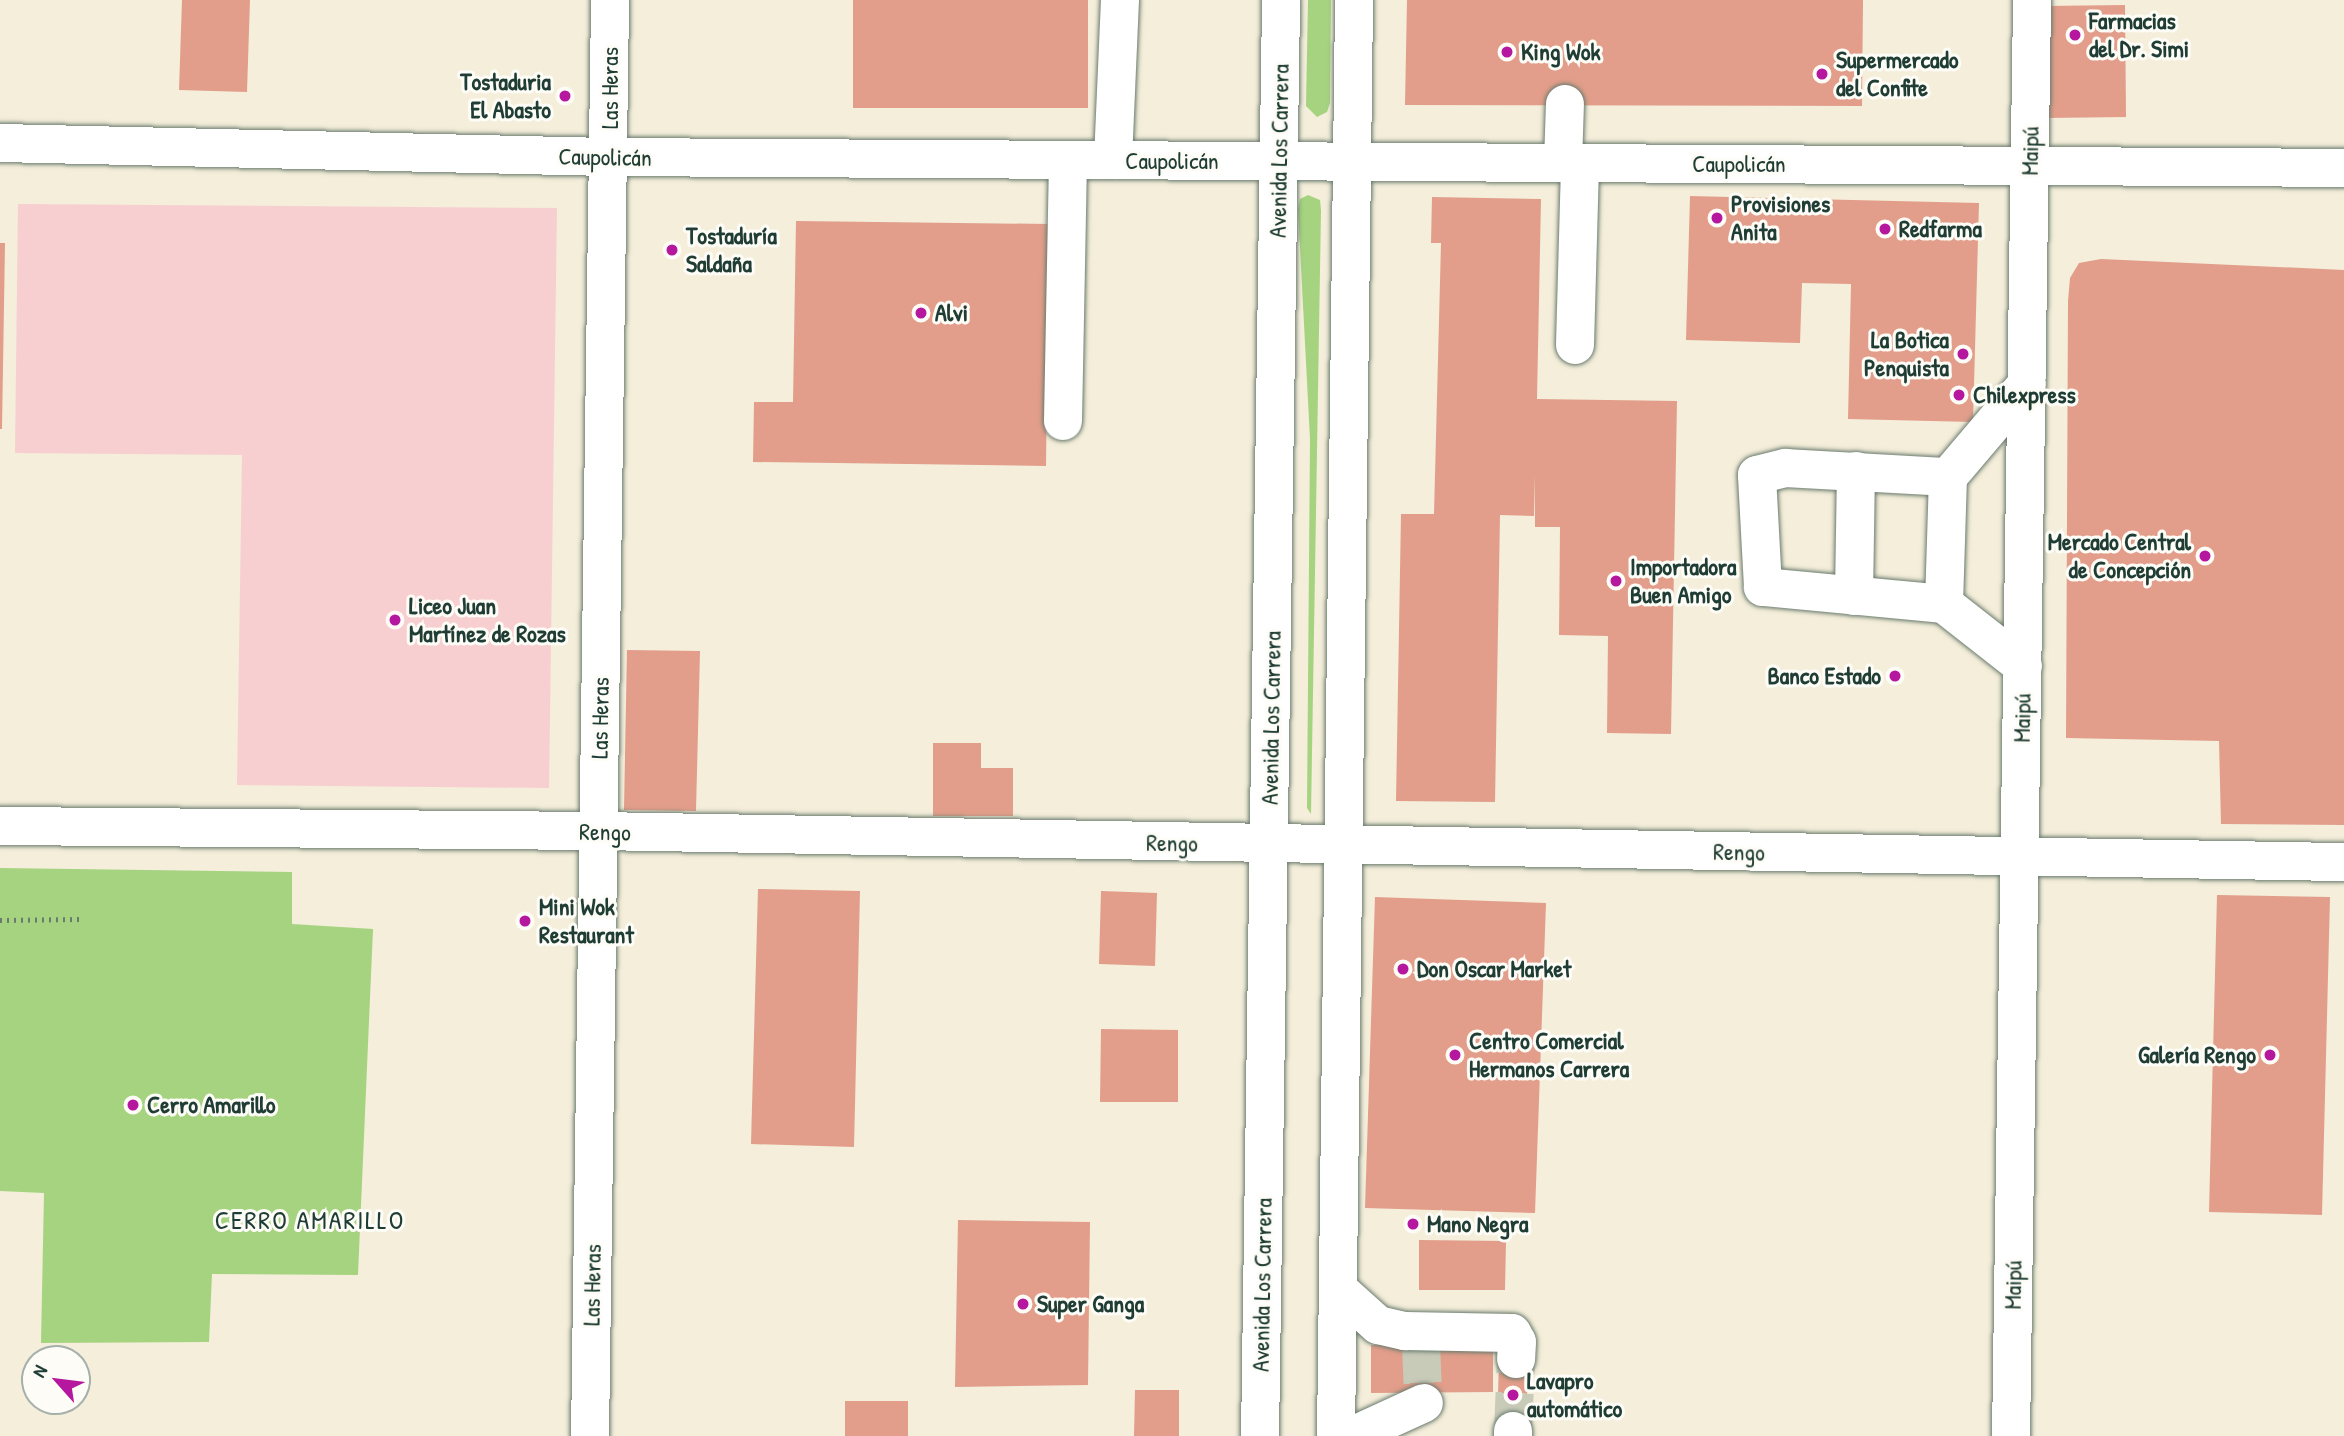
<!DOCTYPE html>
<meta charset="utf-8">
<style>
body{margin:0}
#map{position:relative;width:2344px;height:1436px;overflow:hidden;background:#f4eeda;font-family:"Patrick Hand",sans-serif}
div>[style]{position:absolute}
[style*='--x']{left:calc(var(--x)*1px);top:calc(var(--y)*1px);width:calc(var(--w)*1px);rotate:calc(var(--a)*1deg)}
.built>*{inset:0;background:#f7cfd0}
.green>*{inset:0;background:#a5d380}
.building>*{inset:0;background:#e29e8a}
.minor-tunnel>*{height:38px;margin-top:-19px;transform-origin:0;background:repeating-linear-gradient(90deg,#c9cbb9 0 38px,transparent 0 57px)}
.path>*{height:4.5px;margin-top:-2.25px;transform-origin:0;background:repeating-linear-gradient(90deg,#6a7b6e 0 2px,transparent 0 7px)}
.roads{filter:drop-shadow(0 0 2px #6a7b6e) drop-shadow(0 0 2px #6a7b6e)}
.minor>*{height:38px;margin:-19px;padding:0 19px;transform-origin:19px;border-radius:19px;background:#fff}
.major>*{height:38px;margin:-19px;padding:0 19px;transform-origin:19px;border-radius:19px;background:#fff}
.dots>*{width:19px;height:19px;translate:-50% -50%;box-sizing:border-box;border:4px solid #fdfcf7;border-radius:50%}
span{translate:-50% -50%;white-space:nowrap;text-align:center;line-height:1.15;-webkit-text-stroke:6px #fdfcf7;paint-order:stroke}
.poi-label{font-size:24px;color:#1f3d34;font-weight:700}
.left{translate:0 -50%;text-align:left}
.right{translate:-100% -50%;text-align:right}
.street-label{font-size:24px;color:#1f3d34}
.neighbourhood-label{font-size:26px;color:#1f3d34;letter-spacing:2px}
.north{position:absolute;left:21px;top:1345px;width:70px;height:70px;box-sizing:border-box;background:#fdfcf7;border:2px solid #a4b0a9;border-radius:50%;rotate:298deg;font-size:19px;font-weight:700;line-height:28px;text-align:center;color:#1f3d34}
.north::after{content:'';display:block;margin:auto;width:24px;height:32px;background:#b5179e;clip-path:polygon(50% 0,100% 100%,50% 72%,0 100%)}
</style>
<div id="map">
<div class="built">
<div style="clip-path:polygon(18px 204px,557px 208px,549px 788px,237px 785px,242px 455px,15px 453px)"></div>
</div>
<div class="green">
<div style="clip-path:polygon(1308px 0,1331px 0,1330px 103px,1327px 112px,1317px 117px,1306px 106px)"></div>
<div style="clip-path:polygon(1308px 195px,1320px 200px,1321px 210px,1311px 814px,1307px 808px,1310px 439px,1298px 209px,1300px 199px)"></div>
<div style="clip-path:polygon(0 868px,292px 872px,292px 924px,373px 929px,358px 1275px,212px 1274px,209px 1342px,41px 1343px,44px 1193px,0 1191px)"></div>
</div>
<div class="building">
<div style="clip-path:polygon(182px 0,250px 0,247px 92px,179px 90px)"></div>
<div style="clip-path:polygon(853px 0,1088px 0,1088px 108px,853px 108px)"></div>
<div style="clip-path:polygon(1407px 0,1863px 0,1862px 106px,1405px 105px)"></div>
<div style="clip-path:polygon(2125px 5px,2126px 117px,2046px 118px,2045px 6px)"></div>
<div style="clip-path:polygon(1690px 196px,1979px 203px,1973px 422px,1848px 419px,1851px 284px,1802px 283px,1800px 343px,1686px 340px)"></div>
<div style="clip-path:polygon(1432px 197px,1541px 199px,1537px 399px,1677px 401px,1671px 734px,1607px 733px,1608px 636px,1559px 635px,1560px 527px,1535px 527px,1535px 475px,1534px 516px,1500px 515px,1495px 802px,1396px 801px,1401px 514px,1434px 514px,1441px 243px,1431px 243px)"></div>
<div style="clip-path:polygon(796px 221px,1049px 224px,1046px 466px,753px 462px,754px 402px,793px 402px)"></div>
<div style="clip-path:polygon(0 243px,5px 243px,2px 429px,0 429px)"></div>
<div style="clip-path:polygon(2101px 259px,2344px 270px,2344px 825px,2221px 824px,2219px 741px,2066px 738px,2068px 301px,2070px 278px,2079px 263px)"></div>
<div style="clip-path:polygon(627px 650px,700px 651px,696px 811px,624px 810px)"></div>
<div style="clip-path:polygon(933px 743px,981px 743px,981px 768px,1013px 768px,1013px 816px,933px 816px)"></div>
<div style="clip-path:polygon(758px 889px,860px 891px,854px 1147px,751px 1144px)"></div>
<div style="clip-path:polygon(1101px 891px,1157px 893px,1155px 966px,1099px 964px)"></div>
<div style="clip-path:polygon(2217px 895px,2330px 897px,2322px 1215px,2209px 1212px)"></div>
<div style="clip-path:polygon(1375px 897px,1546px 903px,1535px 1213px,1365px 1208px)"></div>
<div style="clip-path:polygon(1101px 1029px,1178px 1030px,1178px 1102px,1100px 1102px)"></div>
<div style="clip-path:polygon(958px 1220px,1090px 1222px,1088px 1385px,955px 1387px)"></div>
<div style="clip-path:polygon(1419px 1240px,1506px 1241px,1505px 1290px,1419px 1290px)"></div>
<div style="clip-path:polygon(1493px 1344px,1493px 1392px,1371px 1393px,1371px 1345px)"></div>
<div style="clip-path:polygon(1499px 1358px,1528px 1359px,1526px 1431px,1497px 1431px)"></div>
<div style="clip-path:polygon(1135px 1390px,1179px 1390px,1179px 1436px,1134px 1436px)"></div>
<div style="clip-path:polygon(845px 1401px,908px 1401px,908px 1436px,845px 1436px)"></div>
</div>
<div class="minor-tunnel">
<div style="--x:1421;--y:1345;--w:47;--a:87.6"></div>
<div style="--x:1513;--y:1431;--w:72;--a:-87.6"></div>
</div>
<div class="path">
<div style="--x:0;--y:920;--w:81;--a:-0.7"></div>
</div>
<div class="roads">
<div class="minor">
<div style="--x:0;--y:143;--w:609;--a:1.32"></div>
<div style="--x:609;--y:157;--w:1735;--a:0.36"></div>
<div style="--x:1113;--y:160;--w:160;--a:-87.5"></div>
<div style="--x:1563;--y:163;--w:59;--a:-88.1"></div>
<div style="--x:1575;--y:345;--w:182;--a:-88.4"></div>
<div style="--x:1063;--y:421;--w:261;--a:-88.9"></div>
<div style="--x:1854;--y:596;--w:125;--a:-89.1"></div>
<div style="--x:1944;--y:604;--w:182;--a:-174.6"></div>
<div style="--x:1763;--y:587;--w:112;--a:-93.1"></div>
<div style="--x:1757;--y:475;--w:30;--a:-14"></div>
<div style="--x:1786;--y:468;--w:162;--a:3.2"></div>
<div style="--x:2023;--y:666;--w:100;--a:-141.9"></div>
<div style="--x:1944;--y:604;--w:127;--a:-88.2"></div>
<div style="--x:1948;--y:477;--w:122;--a:-49.7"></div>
<div style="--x:1338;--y:1289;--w:54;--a:42"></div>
<div style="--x:1378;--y:1325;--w:28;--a:13"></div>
<div style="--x:1405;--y:1331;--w:107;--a:1.1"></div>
<div style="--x:1512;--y:1333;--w:10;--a:61"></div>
<div style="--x:1517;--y:1342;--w:17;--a:93"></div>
<div style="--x:590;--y:1436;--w:1436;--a:-89.2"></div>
<div style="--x:1352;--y:1436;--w:79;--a:-24.6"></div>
<div style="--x:1513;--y:1436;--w:5;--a:-90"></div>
</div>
<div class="major">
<div style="--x:0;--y:826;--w:598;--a:0.48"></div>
<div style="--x:598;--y:831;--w:1746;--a:1.02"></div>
<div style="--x:1260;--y:1436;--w:1436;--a:-89.16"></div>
<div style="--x:1336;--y:1436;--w:1436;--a:-89.28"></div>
<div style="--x:2011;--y:1436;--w:1436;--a:-89.16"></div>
</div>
</div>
<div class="dots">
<div style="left:2075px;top:35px;background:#b5179e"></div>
<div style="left:1507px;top:52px;background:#b5179e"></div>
<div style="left:1822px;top:74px;background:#b5179e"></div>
<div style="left:565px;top:96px;background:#b5179e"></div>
<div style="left:1717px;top:218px;background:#b5179e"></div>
<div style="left:1885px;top:229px;background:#b5179e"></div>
<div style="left:672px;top:250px;background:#b5179e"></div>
<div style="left:921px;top:313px;background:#b5179e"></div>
<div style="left:1963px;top:354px;background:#b5179e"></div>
<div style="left:1959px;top:395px;background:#b5179e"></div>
<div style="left:2205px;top:556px;background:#b5179e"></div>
<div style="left:1616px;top:581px;background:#b5179e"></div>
<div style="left:395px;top:620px;background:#b5179e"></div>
<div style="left:1895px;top:676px;background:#b5179e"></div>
<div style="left:525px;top:921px;background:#b5179e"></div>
<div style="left:1403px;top:969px;background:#b5179e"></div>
<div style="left:1455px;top:1055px;background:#b5179e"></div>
<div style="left:2270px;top:1055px;background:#b5179e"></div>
<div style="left:133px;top:1105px;background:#b5179e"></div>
<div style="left:1413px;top:1224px;background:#b5179e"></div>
<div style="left:1023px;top:1304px;background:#b5179e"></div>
<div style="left:1513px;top:1395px;background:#b5179e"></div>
</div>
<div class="poi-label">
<span class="left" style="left:2089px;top:35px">Farmacias<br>del Dr. Simi</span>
<span class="left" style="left:1521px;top:52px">King Wok</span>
<span class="left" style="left:1836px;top:74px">Supermercado<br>del Confite</span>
<span class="right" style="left:551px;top:96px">Tostaduria<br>El Abasto</span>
<span class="left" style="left:1731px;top:218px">Provisiones<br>Anita</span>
<span class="left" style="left:1899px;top:229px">Redfarma</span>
<span class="left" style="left:686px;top:250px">Tostaduría<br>Saldaña</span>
<span class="left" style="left:935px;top:313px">Alvi</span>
<span class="right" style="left:1949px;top:354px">La Botica<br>Penquista</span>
<span class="left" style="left:1973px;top:395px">Chilexpress</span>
<span class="right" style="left:2191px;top:556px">Mercado Central<br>de Concepción</span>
<span class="left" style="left:1630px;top:581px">Importadora<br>Buen Amigo</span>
<span class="left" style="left:409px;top:620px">Liceo Juan<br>Martínez de Rozas</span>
<span class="right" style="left:1881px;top:676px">Banco Estado</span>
<span class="left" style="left:539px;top:921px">Mini Wok<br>Restaurant</span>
<span class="left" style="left:1417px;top:969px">Don Oscar Market</span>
<span class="left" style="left:1469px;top:1055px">Centro Comercial<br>Hermanos Carrera</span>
<span class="right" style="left:2256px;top:1055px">Galería Rengo</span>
<span class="left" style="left:147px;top:1105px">Cerro Amarillo</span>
<span class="left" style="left:1427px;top:1224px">Mano Negra</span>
<span class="left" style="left:1037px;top:1304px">Super Ganga</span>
<span class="left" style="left:1527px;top:1395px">Lavapro<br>automático</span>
</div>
<div class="street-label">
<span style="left:610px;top:88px;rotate:-90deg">Las Heras</span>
<span style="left:1279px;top:151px;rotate:-89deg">Avenida Los Carrera</span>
<span style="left:2030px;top:151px;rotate:-89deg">Maipú</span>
<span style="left:605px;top:157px;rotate:1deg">Caupolicán</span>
<span style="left:1172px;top:161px">Caupolicán</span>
<span style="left:1739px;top:164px">Caupolicán</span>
<span style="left:600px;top:718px;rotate:-89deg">Las Heras</span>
<span style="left:1271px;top:718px;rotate:-89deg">Avenida Los Carrera</span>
<span style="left:2022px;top:718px;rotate:-89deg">Maipú</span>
<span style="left:605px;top:832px;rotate:1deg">Rengo</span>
<span style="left:1172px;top:843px;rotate:1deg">Rengo</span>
<span style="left:1739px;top:852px;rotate:1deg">Rengo</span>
<span style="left:592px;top:1285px;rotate:-89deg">Las Heras</span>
<span style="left:1262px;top:1285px;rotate:-89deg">Avenida Los Carrera</span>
<span style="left:2013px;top:1285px;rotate:-89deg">Maipú</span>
</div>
<div class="neighbourhood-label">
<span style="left:310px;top:1220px">CERRO AMARILLO</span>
</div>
<div class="north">N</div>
</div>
